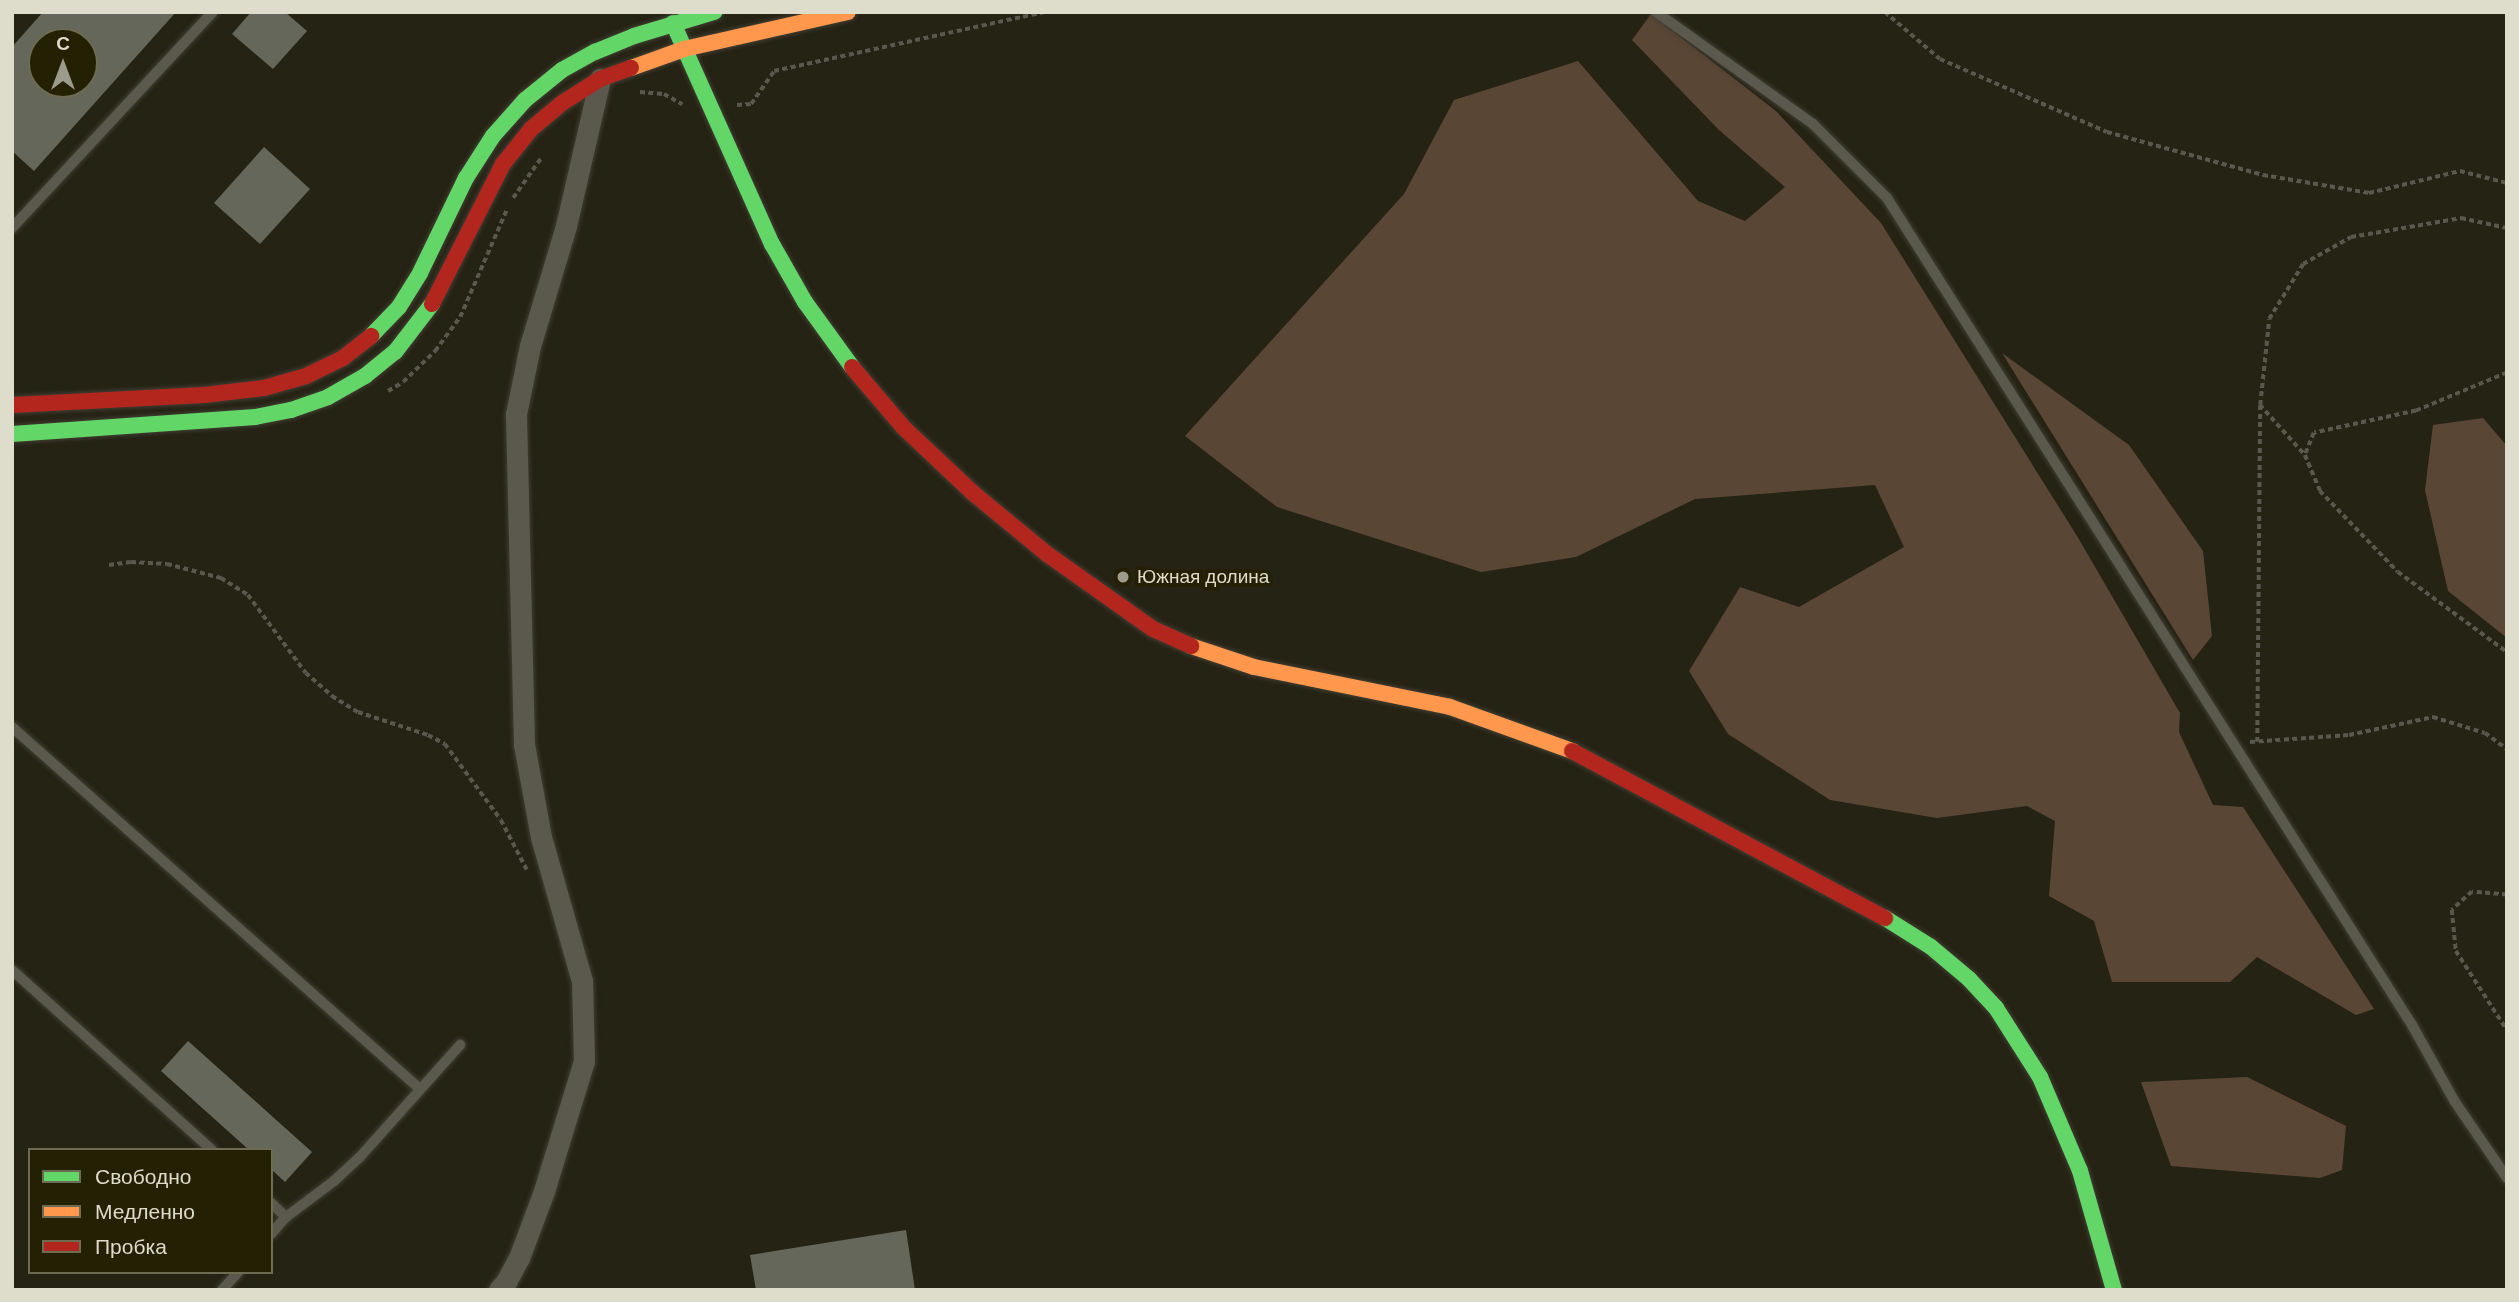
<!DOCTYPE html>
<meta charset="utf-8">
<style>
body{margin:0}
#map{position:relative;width:2519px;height:1302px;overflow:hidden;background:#252314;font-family:"DM Sans",sans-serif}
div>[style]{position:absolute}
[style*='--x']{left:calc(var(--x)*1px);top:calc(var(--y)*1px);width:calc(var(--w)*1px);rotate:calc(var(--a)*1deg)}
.green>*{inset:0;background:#5a4635}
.building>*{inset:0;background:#65675a}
.path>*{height:3.5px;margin-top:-1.75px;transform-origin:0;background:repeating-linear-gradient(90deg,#5a584d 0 5px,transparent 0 8.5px)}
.roads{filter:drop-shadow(0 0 2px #403e33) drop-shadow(0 0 2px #403e33)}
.lane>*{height:10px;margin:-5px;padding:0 5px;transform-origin:5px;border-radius:5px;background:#5b594e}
.street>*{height:21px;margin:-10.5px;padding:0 10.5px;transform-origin:10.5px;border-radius:10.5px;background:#5b594e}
.fast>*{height:16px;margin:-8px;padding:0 8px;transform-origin:8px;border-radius:8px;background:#63d668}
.slow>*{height:16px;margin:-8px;padding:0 8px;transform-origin:8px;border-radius:8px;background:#ff974d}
.jam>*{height:16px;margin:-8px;padding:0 8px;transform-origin:8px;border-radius:8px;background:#b3261e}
.dots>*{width:19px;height:19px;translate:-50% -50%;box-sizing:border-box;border:4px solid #232003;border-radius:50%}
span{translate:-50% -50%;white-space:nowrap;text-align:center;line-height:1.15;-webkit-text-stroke:7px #232003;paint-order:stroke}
.poi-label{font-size:19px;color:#dedccb}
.left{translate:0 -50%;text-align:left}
.frame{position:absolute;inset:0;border:14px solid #dedccb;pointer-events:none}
.legend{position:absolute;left:28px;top:1148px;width:245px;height:126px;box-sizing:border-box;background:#232003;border:2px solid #6e6b53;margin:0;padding:9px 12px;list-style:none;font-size:21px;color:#dedccb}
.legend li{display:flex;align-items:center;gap:14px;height:35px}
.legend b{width:35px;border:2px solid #6e6b53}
.north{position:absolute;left:28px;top:28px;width:70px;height:70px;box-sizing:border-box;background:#232003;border:2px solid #6e6b53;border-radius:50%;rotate:0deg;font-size:19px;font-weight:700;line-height:28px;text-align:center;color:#dedccb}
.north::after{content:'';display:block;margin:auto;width:24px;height:32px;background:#9d9b8b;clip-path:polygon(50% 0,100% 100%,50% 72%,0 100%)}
</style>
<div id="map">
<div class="green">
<div style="clip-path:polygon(1651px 14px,1776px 111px,1881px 223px,2077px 536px,2180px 713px,2179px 732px,2213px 805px,2243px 807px,2374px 1009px,2356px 1015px,2257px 957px,2230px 982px,2112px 982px,2094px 921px,2049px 896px,2055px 821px,2027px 806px,1937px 818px,1830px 800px,1728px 734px,1689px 671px,1740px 587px,1799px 607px,1904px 547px,1875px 485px,1695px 499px,1576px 557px,1481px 572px,1277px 507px,1185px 436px,1404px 194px,1454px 100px,1578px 61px,1698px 201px,1745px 221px,1785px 187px,1719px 130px,1632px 40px)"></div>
<div style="clip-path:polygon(2002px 353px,2129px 445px,2203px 551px,2212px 636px,2193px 660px)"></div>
<div style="clip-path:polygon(2483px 418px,2507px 446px,2507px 638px,2448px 591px,2425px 490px,2433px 425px)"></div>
<div style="clip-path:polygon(2247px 1077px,2346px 1126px,2342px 1170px,2320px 1178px,2171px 1166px,2141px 1082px)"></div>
</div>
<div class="building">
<div style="clip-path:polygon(evenodd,43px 12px,176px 12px,34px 171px,12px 151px,12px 47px,43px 12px,42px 42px,84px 42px,84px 84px,42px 84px,42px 42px)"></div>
<div style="clip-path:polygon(251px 12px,285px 12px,307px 31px,273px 69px,232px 34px)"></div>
<div style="clip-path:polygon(264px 147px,310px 189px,260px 244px,214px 203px)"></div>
<div style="clip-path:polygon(188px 1041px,312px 1152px,285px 1182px,271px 1169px,271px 1150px,249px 1150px,161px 1071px)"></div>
<div style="clip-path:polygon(906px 1230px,915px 1290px,756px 1290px,750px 1255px)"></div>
</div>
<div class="path">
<div style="--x:1885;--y:12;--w:72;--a:40.5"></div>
<div style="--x:1940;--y:59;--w:182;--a:23.6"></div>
<div style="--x:2107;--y:132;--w:162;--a:15.4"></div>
<div style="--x:2263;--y:175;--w:108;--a:9.6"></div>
<div style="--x:2369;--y:193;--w:94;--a:-13.6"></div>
<div style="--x:2460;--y:171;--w:49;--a:14.3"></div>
<div style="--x:640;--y:92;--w:24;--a:5"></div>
<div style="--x:664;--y:94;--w:21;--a:29"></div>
<div style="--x:737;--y:105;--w:14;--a:-4"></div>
<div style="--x:751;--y:104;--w:40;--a:-55.1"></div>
<div style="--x:774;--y:71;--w:277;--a:-12.3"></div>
<div style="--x:513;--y:198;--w:49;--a:-55"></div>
<div style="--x:2507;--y:373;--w:99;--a:157.3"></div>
<div style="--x:2416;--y:411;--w:104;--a:167.8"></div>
<div style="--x:2314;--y:433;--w:24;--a:112"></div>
<div style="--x:2305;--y:455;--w:39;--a:67"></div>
<div style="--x:2320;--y:491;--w:112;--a:46.1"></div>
<div style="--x:2398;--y:572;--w:135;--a:36.3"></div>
<div style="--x:388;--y:391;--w:17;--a:-31"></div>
<div style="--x:403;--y:382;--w:45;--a:-44.1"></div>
<div style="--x:435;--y:351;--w:42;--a:-53.7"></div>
<div style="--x:460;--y:317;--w:116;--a:-66.5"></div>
<div style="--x:2260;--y:405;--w:67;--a:48"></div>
<div style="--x:109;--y:565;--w:22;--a:-8"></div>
<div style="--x:131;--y:562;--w:36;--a:3"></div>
<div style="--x:167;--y:564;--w:56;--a:14.5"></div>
<div style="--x:221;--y:578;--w:32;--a:32"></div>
<div style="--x:248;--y:595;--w:97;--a:53.4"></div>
<div style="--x:306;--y:673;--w:35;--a:41"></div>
<div style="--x:332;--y:696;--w:31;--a:32"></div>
<div style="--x:358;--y:712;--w:74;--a:18.2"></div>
<div style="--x:428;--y:735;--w:19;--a:28"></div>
<div style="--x:445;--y:744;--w:94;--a:53.6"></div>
<div style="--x:501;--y:820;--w:56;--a:62.5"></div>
<div style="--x:2250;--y:742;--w:99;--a:-4"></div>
<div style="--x:2349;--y:735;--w:86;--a:-12.1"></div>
<div style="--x:2433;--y:717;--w:54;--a:17.1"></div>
<div style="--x:2485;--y:733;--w:27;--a:36"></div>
<div style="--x:2257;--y:742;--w:337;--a:-89.5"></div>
<div style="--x:2260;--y:405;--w:86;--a:-84"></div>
<div style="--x:2269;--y:319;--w:65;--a:-58.3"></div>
<div style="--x:2303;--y:264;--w:55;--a:-29.4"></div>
<div style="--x:2351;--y:237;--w:112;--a:-9.8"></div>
<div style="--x:2461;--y:218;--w:47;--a:12.3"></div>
<div style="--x:2507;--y:895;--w:35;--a:-175"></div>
<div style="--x:2472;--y:892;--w:27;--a:138"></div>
<div style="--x:2452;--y:910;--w:41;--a:84.4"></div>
<div style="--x:2456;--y:951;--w:94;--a:57.2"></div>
</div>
<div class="roads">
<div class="lane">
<div style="--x:1656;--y:12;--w:193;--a:35.5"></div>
<div style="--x:1813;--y:124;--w:105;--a:45"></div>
<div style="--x:1887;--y:198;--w:980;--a:57.59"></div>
<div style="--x:2412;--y:1025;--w:88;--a:60.8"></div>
<div style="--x:2455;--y:1102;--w:92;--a:55.6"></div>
<div style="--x:12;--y:228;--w:295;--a:-47.1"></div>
<div style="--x:12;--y:727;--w:545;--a:41.58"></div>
<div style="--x:12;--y:970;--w:269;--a:42"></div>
<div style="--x:271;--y:1203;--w:21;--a:43"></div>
<div style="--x:271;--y:1234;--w:23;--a:-49"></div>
<div style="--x:286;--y:1217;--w:60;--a:-36.9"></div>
<div style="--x:334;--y:1181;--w:34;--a:-43"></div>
<div style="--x:359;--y:1158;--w:152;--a:-48.2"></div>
<div style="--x:222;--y:1290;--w:24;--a:-48"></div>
</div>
<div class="street">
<div style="--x:499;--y:1290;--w:11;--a:-49"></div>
<div style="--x:506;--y:1282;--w:27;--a:-62"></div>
<div style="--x:519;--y:1258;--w:72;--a:-69.5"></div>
<div style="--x:544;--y:1191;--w:136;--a:-72.9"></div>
<div style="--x:584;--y:1061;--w:80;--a:-91.4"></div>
<div style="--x:582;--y:981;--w:150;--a:-105.9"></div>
<div style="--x:541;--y:837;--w:95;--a:-100.4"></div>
<div style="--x:524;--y:744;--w:330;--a:-91.4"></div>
<div style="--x:516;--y:414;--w:69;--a:-78.4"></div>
<div style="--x:530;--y:346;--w:125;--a:-73.3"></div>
<div style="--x:566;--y:226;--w:151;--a:-77"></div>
</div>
<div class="fast">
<div style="--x:673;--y:23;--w:242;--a:65.9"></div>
<div style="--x:772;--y:244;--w:67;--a:60.4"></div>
<div style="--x:805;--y:302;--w:80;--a:54.1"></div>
<div style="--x:371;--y:336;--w:40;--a:-46"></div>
<div style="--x:399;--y:307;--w:40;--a:-58"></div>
<div style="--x:420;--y:273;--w:106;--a:-64.2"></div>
<div style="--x:466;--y:178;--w:50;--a:-57.3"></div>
<div style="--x:493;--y:136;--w:48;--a:-48.4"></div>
<div style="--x:525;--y:100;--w:48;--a:-39"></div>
<div style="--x:562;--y:70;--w:38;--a:-29"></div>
<div style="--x:595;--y:52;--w:42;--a:-22.3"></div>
<div style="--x:634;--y:36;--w:84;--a:-16.7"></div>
<div style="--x:12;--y:434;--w:244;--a:-4"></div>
<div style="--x:255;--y:417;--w:37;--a:-11"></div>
<div style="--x:291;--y:410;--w:39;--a:-19"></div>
<div style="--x:328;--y:397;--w:43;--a:-29.6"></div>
<div style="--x:365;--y:376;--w:38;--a:-39"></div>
<div style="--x:395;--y:352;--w:61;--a:-52.4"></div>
<div style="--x:1885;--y:918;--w:54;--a:32.2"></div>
<div style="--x:1931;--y:947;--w:50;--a:40.1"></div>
<div style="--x:1969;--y:979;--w:40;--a:47"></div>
<div style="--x:1996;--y:1008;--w:82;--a:57.5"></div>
<div style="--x:2040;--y:1077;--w:102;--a:66.9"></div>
<div style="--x:2080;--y:1171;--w:124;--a:74.1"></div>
</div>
<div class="slow">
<div style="--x:631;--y:68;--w:56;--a:-19.7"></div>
<div style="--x:684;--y:49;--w:168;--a:-12.7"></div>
<div style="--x:1191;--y:646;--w:66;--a:18.4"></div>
<div style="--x:1254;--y:667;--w:200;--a:11.5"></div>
<div style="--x:1450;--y:707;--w:130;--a:19.8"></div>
</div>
<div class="jam">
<div style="--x:432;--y:304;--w:157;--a:-63.1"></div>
<div style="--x:503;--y:164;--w:45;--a:-51.3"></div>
<div style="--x:531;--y:129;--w:40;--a:-40"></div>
<div style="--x:562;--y:103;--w:45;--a:-32.3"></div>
<div style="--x:600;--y:79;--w:33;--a:-20"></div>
<div style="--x:852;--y:367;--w:80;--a:49.6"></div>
<div style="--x:904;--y:428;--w:95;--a:43.3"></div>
<div style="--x:973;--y:493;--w:96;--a:39.5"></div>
<div style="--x:1047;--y:554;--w:130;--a:35.3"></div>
<div style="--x:1153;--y:629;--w:42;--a:24.1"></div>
<div style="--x:12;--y:405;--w:192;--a:-3"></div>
<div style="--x:204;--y:395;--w:60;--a:-6.7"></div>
<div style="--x:264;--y:388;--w:44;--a:-15.9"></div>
<div style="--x:306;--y:376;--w:41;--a:-25.9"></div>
<div style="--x:343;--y:358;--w:36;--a:-38"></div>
<div style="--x:1572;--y:751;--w:355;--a:28.1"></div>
</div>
</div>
<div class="dots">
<div style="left:1123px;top:577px;background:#9d9b8b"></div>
</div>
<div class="poi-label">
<span class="left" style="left:1137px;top:577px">Южная долина</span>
</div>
<div class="frame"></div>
<ul class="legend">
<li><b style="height:9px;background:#63d668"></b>Свободно</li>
<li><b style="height:9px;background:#ff974d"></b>Медленно</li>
<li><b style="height:9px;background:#b3261e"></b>Пробка</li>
</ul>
<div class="north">С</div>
</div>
